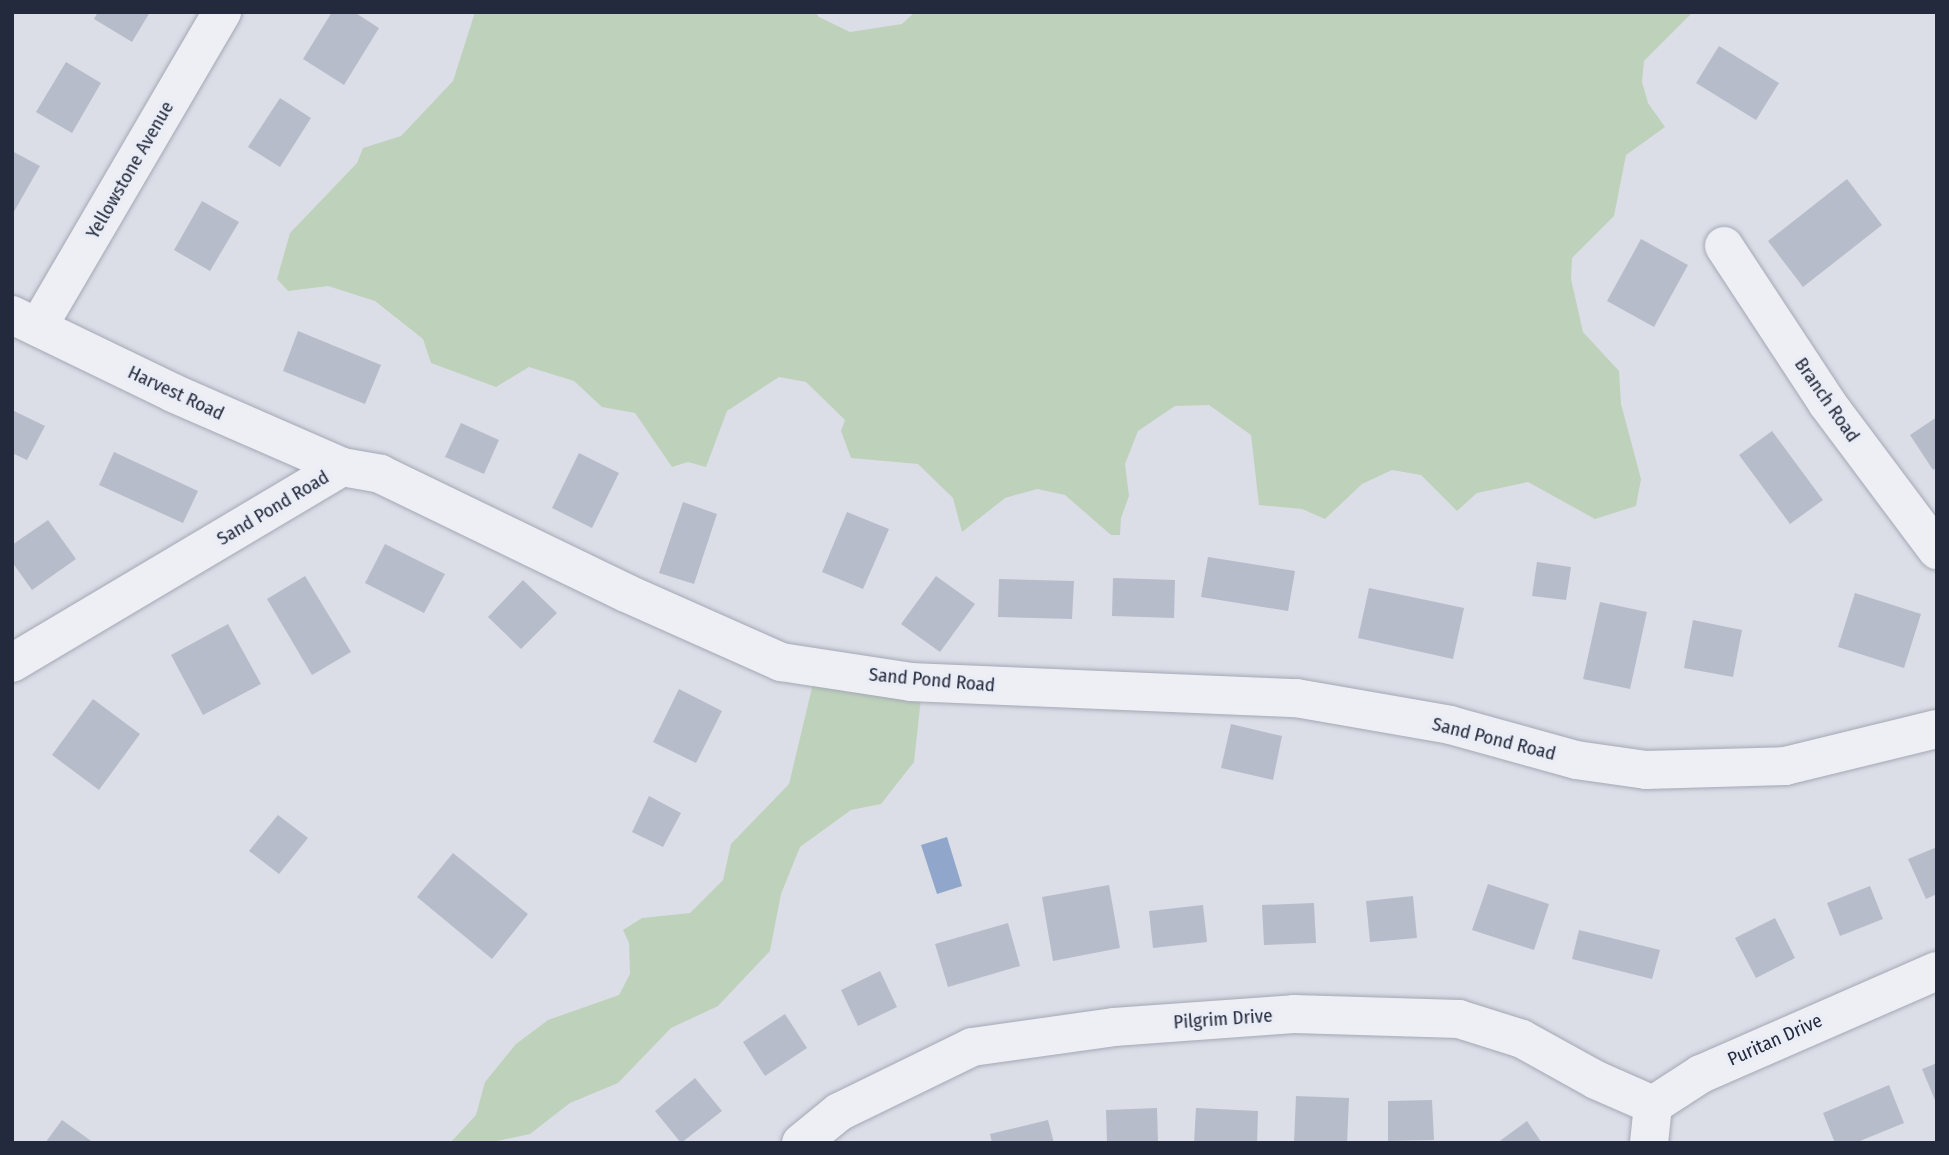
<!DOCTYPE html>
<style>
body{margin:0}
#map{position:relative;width:1949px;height:1155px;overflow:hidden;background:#dbdee7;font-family:"Fira Sans Condensed",sans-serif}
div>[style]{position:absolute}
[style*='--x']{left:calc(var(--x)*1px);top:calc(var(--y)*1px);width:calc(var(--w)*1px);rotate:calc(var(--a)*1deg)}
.green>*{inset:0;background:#bed2bb}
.water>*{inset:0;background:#91a6cb}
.building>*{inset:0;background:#b7bcca}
.roads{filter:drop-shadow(0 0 2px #a4a8b4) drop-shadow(0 0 2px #a4a8b4)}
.street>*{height:38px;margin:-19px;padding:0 19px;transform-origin:19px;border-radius:19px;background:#eeeff5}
span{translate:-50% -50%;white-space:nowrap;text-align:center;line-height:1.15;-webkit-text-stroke:7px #eaedf5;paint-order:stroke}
.street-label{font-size:19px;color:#232a3e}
.frame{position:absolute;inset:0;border:14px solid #232a3e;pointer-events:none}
</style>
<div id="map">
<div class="green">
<div style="clip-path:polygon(475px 12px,815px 12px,819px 17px,850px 32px,902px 24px,915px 12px,1693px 12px,1644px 61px,1642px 82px,1648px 103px,1665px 127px,1626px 155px,1614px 216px,1572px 258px,1571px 279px,1583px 332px,1619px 371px,1621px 404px,1641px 479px,1636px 506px,1595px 519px,1528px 482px,1477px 493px,1457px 511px,1421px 475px,1392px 470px,1362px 484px,1325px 519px,1302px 509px,1259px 505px,1251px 435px,1209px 405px,1175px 406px,1138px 431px,1125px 464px,1129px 496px,1121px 518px,1120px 535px,1111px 535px,1065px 495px,1037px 489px,1005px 498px,962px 532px,953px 498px,918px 464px,851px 458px,841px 431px,845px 420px,806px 382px,779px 377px,727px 411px,706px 467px,688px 462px,672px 467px,635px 413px,602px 407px,574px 381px,529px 367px,496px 387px,431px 363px,423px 339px,375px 301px,328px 286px,288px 291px,277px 279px,290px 233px,357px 163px,363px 148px,401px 136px,453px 81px)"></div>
<div style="clip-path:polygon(815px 675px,922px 689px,914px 762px,881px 804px,851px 810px,800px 847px,781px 894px,770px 951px,718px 1006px,671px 1028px,618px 1083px,570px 1103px,530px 1134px,488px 1143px,450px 1143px,476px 1115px,485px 1082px,516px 1044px,548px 1020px,619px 995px,630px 974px,629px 943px,623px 930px,642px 918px,690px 913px,723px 880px,731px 844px,789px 784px)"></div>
</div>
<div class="water">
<div style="clip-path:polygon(947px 837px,962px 886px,937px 894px,921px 845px)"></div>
</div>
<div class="building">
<div style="clip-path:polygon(98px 12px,150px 12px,132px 42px,94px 19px)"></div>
<div style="clip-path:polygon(332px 12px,354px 12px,379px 28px,344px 85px,303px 59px)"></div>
<div style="clip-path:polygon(1719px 46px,1779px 83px,1756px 120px,1696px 83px)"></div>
<div style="clip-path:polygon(66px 62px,101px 83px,72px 133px,36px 112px)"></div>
<div style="clip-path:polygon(280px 98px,311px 118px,280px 167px,248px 147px)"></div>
<div style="clip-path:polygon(12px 151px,40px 166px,12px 215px)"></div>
<div style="clip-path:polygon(1847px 179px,1882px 225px,1803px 287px,1768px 241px)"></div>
<div style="clip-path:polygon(202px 201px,239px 222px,210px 271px,174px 250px)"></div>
<div style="clip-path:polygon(1641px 239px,1688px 265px,1654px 327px,1607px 301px)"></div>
<div style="clip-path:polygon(298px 331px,381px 365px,365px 404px,283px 371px)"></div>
<div style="clip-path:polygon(12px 410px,45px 426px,27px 460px,12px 453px)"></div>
<div style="clip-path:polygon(1937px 417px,1937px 467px,1933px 470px,1910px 435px)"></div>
<div style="clip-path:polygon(461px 423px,499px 440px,484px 474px,445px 457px)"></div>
<div style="clip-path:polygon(1772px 431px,1823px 500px,1790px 524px,1739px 455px)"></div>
<div style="clip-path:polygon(114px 452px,198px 491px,183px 523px,99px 485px)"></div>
<div style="clip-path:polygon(579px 453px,619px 473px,592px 528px,552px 508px)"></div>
<div style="clip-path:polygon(683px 502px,717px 514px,694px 584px,659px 573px)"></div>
<div style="clip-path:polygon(847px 512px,889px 529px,863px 589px,822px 572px)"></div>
<div style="clip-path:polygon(48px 520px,76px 559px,32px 590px,12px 562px,12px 545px)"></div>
<div style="clip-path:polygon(385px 544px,445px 574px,424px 613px,365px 583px)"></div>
<div style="clip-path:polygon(1208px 557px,1295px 571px,1288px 611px,1201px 597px)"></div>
<div style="clip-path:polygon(1537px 562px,1571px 567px,1566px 600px,1532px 596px)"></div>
<div style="clip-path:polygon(305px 576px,351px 652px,312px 675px,267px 599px)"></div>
<div style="clip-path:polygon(936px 576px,975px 604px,940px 652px,901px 624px)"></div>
<div style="clip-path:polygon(1113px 578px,1175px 580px,1174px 618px,1112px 616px)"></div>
<div style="clip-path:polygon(999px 579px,1074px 581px,1072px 619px,998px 617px)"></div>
<div style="clip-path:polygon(523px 580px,557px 613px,521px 649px,488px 617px)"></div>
<div style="clip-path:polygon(1369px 588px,1464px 608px,1453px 659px,1358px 638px)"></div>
<div style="clip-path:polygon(1855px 593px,1921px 614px,1904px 668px,1838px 647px)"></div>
<div style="clip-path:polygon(1600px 602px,1647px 612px,1630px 689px,1583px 679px)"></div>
<div style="clip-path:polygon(1693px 620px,1742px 630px,1733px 677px,1684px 668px)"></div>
<div style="clip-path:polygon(228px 624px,261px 684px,203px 715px,171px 655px)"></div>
<div style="clip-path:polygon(679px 689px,722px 711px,696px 763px,653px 742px)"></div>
<div style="clip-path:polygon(93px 699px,140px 734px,99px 790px,52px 755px)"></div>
<div style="clip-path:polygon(1231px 724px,1282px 736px,1273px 780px,1221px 768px)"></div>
<div style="clip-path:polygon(649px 796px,681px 813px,663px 847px,632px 832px)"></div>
<div style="clip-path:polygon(278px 815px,308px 838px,279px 874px,249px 851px)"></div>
<div style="clip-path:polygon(1937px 847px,1937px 894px,1926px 899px,1908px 859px)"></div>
<div style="clip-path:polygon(453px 853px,528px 914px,492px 959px,417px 897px)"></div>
<div style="clip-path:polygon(1488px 884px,1549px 904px,1534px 950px,1472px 930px)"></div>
<div style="clip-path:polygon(1109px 885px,1120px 948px,1053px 961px,1042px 897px)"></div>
<div style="clip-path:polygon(1870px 886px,1883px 919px,1840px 936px,1827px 903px)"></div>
<div style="clip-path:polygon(1413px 896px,1417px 938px,1370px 942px,1366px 901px)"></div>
<div style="clip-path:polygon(1314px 903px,1316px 943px,1264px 945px,1262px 905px)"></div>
<div style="clip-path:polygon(1203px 905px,1207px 942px,1153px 948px,1149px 911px)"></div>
<div style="clip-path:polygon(1775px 918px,1795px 958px,1756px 978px,1735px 938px)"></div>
<div style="clip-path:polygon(1008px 923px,1020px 966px,948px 987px,935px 944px)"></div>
<div style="clip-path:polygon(1579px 930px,1660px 950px,1652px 979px,1572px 959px)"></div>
<div style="clip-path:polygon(880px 971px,897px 1007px,858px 1026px,841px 990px)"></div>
<div style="clip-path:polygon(785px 1014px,807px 1048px,765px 1076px,743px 1042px)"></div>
<div style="clip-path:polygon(1937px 1063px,1937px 1105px,1922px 1069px)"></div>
<div style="clip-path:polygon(695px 1078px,722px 1111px,681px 1143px,655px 1111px)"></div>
<div style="clip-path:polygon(1889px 1085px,1904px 1123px,1855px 1143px,1835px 1143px,1823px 1113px)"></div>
<div style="clip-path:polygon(1296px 1096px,1349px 1098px,1347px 1143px,1294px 1143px)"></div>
<div style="clip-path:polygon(1432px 1100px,1434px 1140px,1388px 1141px,1388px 1101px)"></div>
<div style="clip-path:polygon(1157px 1108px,1158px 1143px,1107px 1143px,1106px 1110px)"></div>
<div style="clip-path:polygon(1196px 1108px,1258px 1111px,1257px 1143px,1194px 1143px)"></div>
<div style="clip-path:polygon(62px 1120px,94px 1143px,45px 1143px)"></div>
<div style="clip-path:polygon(1048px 1120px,1054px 1143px,992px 1143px,990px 1134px)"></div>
<div style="clip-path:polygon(1527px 1121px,1542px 1143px,1497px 1143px)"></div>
</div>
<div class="roads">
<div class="street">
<div style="--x:1724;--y:246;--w:188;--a:56.7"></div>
<div style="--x:1827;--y:403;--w:184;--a:53.2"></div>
<div style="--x:12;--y:315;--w:179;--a:25.8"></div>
<div style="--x:173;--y:393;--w:184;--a:23.6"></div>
<div style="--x:38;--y:327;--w:365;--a:-59.7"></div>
<div style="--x:12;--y:663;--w:384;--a:-30.7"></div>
<div style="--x:342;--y:467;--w:39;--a:10"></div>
<div style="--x:380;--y:474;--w:273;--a:25.8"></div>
<div style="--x:626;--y:593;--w:170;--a:24"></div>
<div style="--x:781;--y:662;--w:132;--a:8.7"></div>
<div style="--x:911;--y:682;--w:385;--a:2.4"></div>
<div style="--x:1296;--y:698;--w:156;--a:9.9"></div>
<div style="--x:1450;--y:725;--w:131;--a:15.5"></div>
<div style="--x:1576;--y:760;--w:71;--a:8.1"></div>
<div style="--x:1646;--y:770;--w:139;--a:-1.6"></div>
<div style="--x:1785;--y:766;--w:156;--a:-13.7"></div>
<div style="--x:801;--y:1143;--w:49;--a:-39.2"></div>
<div style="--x:839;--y:1112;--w:148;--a:-26"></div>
<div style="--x:972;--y:1047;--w:143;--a:-8"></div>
<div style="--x:1114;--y:1027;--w:180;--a:-4.1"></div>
<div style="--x:1294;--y:1014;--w:165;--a:1.7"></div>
<div style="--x:1459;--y:1019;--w:66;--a:17.6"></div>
<div style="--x:1522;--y:1039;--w:85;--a:29"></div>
<div style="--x:1596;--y:1080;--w:62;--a:23.7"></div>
<div style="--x:1649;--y:1143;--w:38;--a:-84"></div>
<div style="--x:1653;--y:1105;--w:57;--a:-32.9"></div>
<div style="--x:1701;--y:1074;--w:257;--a:-23.6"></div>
</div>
</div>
<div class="street-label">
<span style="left:130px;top:170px;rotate:-60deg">Yellowstone Avenue</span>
<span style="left:176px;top:393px;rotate:25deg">Harvest Road</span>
<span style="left:1827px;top:400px;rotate:55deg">Branch Road</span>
<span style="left:273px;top:508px;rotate:-31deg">Sand Pond Road</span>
<span style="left:932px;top:680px;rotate:5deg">Sand Pond Road</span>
<span style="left:1494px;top:739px;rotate:14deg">Sand Pond Road</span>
<span style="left:1223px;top:1019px;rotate:-4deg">Pilgrim Drive</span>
<span style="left:1775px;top:1040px;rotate:-24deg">Puritan Drive</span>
</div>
<div class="frame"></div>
</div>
